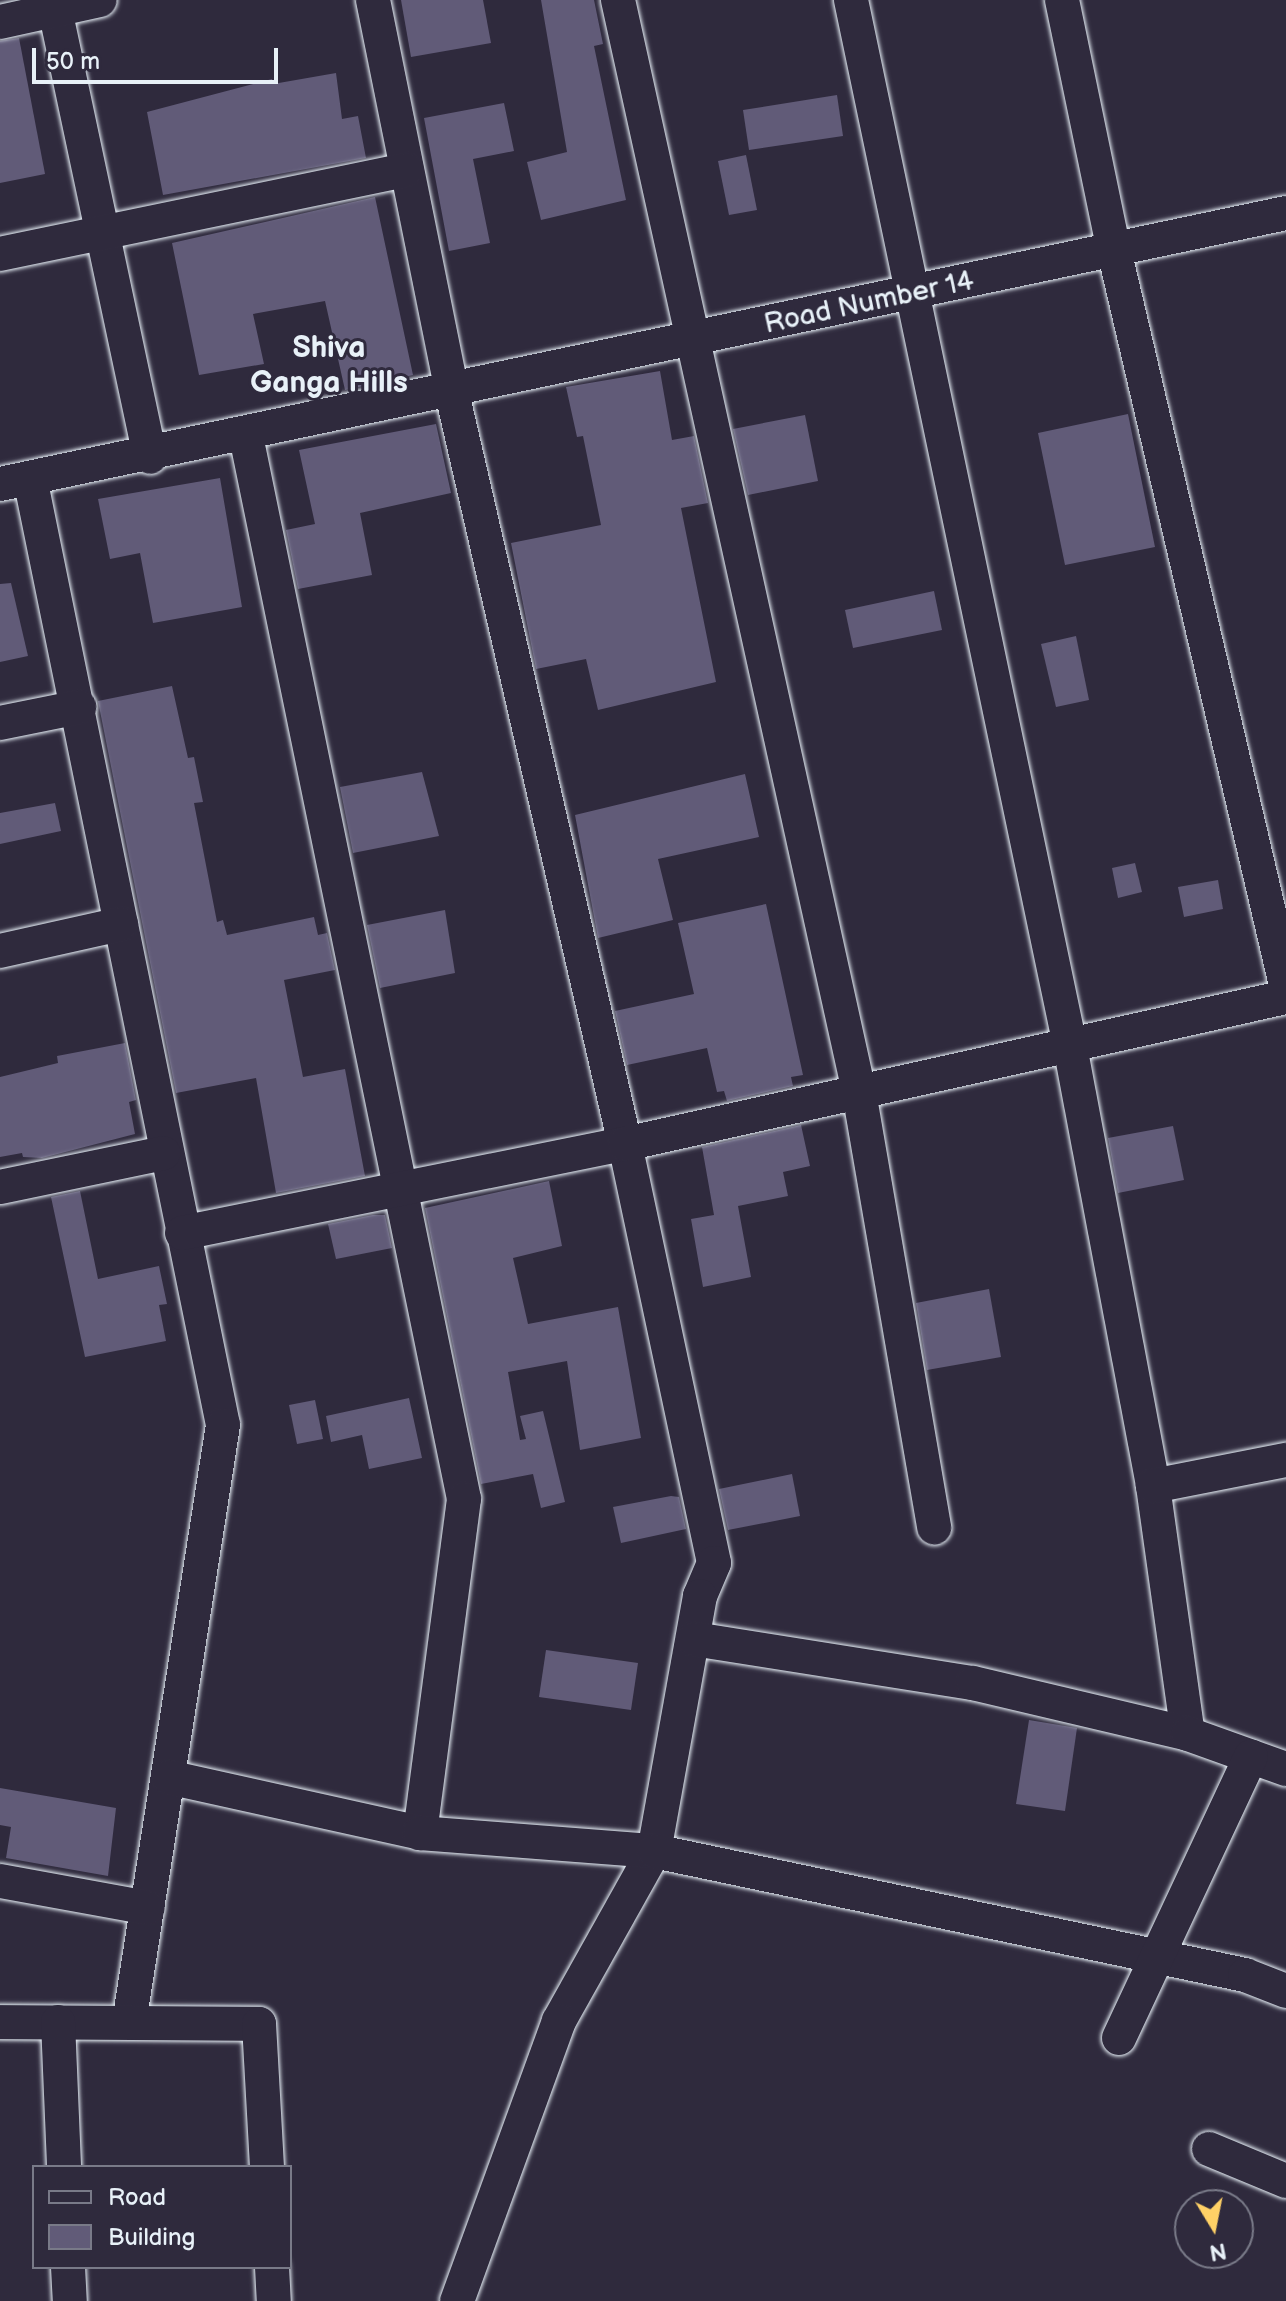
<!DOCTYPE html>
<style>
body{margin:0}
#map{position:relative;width:1286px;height:2301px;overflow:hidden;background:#2f2a3d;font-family:"Balsamiq Sans",sans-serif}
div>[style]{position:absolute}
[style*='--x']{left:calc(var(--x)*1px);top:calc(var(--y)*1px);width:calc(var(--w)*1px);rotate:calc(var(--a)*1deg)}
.building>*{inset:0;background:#615b78}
.roads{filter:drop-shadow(0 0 2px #e8f1f8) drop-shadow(0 0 2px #e8f1f8)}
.street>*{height:34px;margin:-17px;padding:0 17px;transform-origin:17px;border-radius:17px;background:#2f2a3d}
span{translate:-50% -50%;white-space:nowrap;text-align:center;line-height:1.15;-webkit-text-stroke:6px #2f2a3d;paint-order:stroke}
.street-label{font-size:28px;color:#e8f1f8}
.neighbourhood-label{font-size:30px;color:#e8f1f8;font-weight:700}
.legend{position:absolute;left:32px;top:2165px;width:260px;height:104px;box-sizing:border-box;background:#2f2a3d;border:2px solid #797a88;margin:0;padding:10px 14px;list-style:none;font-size:24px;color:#e8f1f8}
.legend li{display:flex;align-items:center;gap:16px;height:40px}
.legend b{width:40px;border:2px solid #797a88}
.north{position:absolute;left:1174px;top:2189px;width:80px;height:80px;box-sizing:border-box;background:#2f2a3d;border:2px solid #797a88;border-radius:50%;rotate:170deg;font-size:22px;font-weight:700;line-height:32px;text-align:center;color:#e8f1f8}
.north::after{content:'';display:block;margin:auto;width:28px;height:36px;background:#ffd166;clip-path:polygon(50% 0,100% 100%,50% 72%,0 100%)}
.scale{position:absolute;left:32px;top:48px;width:246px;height:36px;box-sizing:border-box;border:4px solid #e8f1f8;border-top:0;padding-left:10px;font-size:24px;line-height:28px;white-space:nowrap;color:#e8f1f8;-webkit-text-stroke:6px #2f2a3d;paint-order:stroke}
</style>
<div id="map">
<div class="building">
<div style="clip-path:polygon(401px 0,483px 0,491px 43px,411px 57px)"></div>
<div style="clip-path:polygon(541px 0,594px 0,603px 44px,594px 46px,626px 200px,541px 220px,527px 162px,567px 152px)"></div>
<div style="clip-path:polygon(19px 38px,45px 174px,0 183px,0 41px)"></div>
<div style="clip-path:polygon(336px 73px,342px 119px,358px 116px,366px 158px,163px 195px,147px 112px,272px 79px,273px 84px)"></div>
<div style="clip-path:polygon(837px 95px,843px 136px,749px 150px,743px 110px)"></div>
<div style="clip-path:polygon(504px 103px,514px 151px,473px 159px,490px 243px,449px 251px,424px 118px)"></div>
<div style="clip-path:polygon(746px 155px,757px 210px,729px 215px,718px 161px)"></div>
<div style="clip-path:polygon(375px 197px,413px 375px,345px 390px,325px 301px,253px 314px,264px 364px,199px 375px,172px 243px)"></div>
<div style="clip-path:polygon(660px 371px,672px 440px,694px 436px,708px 503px,681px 508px,716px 682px,598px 710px,586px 659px,536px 669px,511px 543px,601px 525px,583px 436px,577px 437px,566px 387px)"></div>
<div style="clip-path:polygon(1128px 414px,1155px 547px,1065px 565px,1038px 433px)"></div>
<div style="clip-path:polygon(805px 415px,818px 481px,748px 495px,733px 429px)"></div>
<div style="clip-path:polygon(436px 424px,451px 493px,360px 513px,372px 575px,298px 589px,286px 530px,315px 524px,299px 450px)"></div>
<div style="clip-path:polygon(220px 478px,242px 607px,153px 623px,140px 553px,110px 559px,98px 499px)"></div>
<div style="clip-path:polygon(11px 583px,28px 656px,0 662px,0 584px)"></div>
<div style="clip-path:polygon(934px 591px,942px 630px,853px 648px,845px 610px)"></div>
<div style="clip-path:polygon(1076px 636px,1089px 700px,1056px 707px,1041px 644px)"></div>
<div style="clip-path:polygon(172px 686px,188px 758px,194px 757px,203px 802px,194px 803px,217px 922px,223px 920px,227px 935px,314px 917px,318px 935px,327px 933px,335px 970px,284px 980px,303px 1077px,345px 1069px,365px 1176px,276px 1193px,256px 1078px,176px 1093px,98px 701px)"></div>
<div style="clip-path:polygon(422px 772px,439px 836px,353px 853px,340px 787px)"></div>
<div style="clip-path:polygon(745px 774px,759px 837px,658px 859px,673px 920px,598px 938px,575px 815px)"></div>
<div style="clip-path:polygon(55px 803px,61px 831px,0 844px,0 813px)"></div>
<div style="clip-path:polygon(1135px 863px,1142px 892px,1118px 898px,1112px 868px)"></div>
<div style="clip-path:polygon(1218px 880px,1223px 909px,1184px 917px,1178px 887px)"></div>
<div style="clip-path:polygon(766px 904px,803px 1075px,791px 1077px,793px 1086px,727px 1101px,724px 1091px,717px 1092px,707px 1048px,627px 1065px,615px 1011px,694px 994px,678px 923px)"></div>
<div style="clip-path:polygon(445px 910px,455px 973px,380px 988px,367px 925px)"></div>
<div style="clip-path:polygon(125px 1043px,136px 1100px,129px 1102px,135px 1134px,42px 1158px,23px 1157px,22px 1153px,0 1157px,0 1077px,58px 1063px,57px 1056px)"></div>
<div style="clip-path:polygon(801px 1125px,810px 1166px,783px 1172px,788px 1196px,738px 1206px,751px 1277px,703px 1287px,691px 1219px,714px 1215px,702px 1147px)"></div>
<div style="clip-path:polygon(1173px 1126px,1184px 1180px,1118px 1193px,1108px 1138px)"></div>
<div style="clip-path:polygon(549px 1181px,562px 1246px,513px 1258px,528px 1324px,618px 1307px,641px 1438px,580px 1450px,567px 1361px,508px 1372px,520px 1440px,526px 1439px,520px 1416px,543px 1411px,565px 1502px,541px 1508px,533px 1474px,481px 1484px,425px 1208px)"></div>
<div style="clip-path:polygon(80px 1191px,98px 1279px,159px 1266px,167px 1304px,159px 1305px,166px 1341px,85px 1357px,51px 1197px)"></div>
<div style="clip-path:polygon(373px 1215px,385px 1215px,392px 1248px,336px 1259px,328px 1224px)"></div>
<div style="clip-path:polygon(989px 1289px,1001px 1357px,927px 1370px,916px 1303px)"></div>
<div style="clip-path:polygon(409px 1398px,422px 1458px,369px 1469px,362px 1435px,331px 1442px,326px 1416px)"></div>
<div style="clip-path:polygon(315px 1400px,323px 1439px,297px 1444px,289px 1405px)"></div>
<div style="clip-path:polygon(792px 1474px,800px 1516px,728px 1530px,719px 1489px)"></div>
<div style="clip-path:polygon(671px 1496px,679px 1497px,686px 1529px,621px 1543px,613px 1507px)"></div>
<div style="clip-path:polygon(546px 1650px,638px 1663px,631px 1710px,539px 1697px)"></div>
<div style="clip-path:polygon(1029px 1720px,1077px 1728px,1065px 1811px,1016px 1804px)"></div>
<div style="clip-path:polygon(0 1788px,116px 1808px,108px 1876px,6px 1858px,11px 1827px,0 1825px)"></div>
</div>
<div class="roads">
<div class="street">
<div style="--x:53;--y:0;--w:467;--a:78"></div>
<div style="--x:373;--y:0;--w:401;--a:78.6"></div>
<div style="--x:452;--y:393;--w:771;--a:77.03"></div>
<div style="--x:625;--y:1144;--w:428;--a:78"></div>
<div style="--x:714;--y:1563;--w:36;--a:113"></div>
<div style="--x:700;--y:1596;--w:259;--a:100.2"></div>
<div style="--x:654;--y:1851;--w:195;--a:119.2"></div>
<div style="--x:559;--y:2021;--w:298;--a:110"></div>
<div style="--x:618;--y:0;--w:1118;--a:77.55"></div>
<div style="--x:859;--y:1092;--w:442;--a:80.2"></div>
<div style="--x:851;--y:0;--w:1069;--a:78.17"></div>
<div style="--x:1070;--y:1046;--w:448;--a:79.3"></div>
<div style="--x:1153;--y:1486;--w:250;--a:82"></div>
<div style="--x:1062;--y:0;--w:255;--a:78.3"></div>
<div style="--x:1114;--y:250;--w:755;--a:76.83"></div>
<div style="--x:0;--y:22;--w:102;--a:-12.4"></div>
<div style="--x:0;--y:254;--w:415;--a:-11.7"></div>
<div style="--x:246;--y:436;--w:1085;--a:78.41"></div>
<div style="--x:464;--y:1499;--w:337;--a:97.5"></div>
<div style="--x:30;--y:478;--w:966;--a:78.48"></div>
<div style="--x:223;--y:1425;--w:605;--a:98.93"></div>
<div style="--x:0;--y:484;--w:1314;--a:-11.9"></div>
<div style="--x:0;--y:723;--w:81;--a:-11.4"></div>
<div style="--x:0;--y:951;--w:124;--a:-12.6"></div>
<div style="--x:0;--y:1187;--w:167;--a:-11.7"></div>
<div style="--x:182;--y:1233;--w:452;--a:-11.4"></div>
<div style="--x:625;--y:1144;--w:677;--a:-12.54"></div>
<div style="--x:1153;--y:1486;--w:136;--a:-11.1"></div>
<div style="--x:694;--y:1639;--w:282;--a:9"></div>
<div style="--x:973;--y:1683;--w:221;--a:13.3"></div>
<div style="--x:1188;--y:1734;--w:104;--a:19.7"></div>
<div style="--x:168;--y:1777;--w:258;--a:12.5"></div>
<div style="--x:420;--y:1833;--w:235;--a:4.4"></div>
<div style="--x:654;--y:1851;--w:604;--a:11.85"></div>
<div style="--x:1245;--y:1975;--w:44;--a:21.3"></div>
<div style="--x:0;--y:1881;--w:150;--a:10.3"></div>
<div style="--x:0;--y:2022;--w:259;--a:0.4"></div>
<div style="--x:259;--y:2024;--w:143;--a:86.8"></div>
<div style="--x:58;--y:2022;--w:145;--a:87.6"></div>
<div style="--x:1119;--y:2038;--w:311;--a:-64.9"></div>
<div style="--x:1209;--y:2149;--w:83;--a:22.6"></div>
<div style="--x:68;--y:2267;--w:34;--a:87"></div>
<div style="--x:272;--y:2267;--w:34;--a:87"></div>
</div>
</div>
<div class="street-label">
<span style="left:869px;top:303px;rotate:-12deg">Road Number 14</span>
</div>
<div class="neighbourhood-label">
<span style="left:329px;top:365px">Shiva<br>Ganga Hills</span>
</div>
<ul class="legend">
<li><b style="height:10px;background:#2f2a3d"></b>Road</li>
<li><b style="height:22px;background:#615b78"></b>Building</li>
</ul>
<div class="north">N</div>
<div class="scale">50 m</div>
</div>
